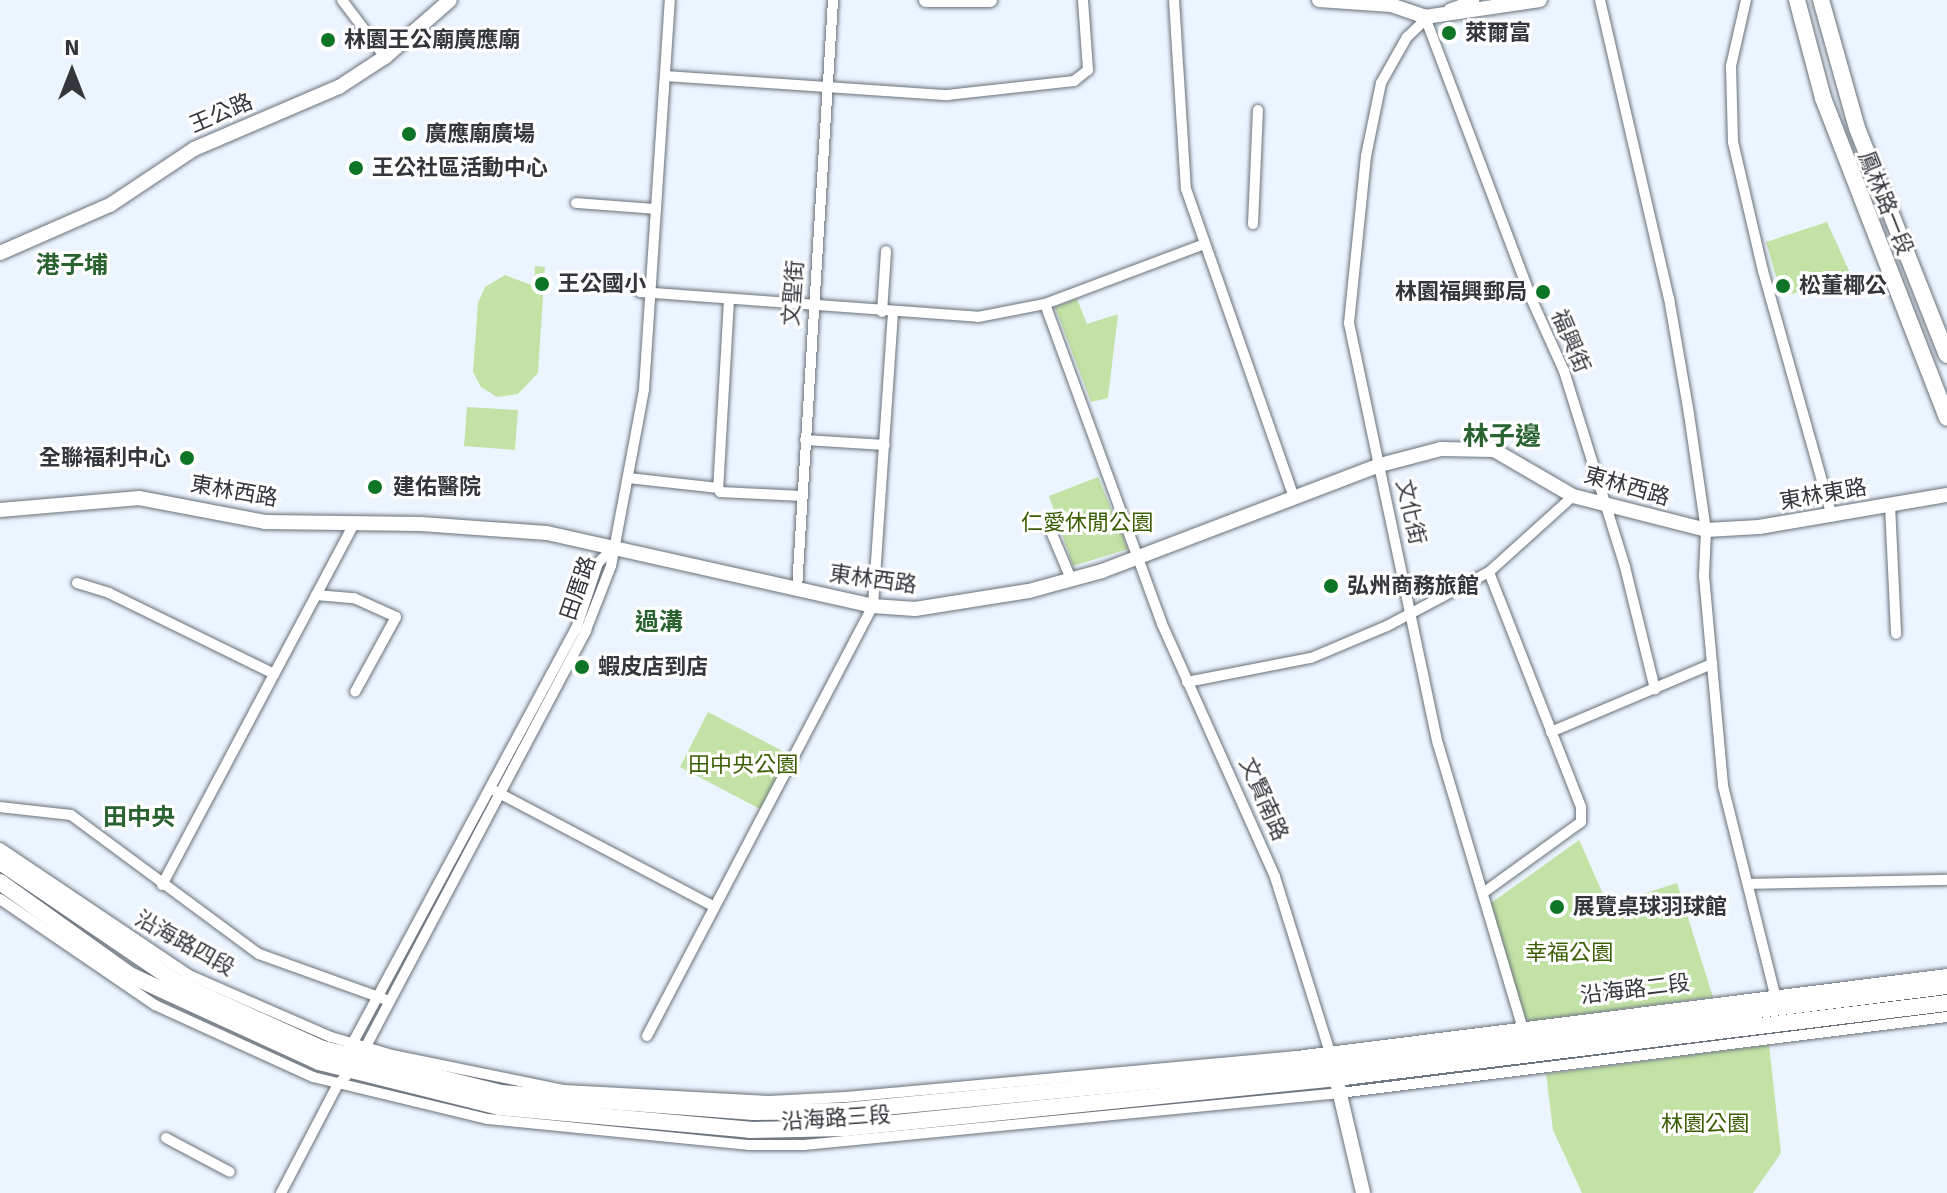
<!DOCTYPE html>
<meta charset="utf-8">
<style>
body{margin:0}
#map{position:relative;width:1947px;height:1193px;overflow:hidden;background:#ecf5ff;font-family:Signika,"Noto Sans TC",sans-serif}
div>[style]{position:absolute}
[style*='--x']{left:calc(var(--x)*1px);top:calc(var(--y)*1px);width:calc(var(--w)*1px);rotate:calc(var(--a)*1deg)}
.green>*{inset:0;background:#c3e2a6}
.roads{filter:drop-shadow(0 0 2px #69717a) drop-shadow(0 0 2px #69717a)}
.street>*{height:10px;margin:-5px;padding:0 5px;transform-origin:5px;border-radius:5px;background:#fff}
.secondary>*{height:14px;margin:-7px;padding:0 7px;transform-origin:7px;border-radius:7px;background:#fff}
.primary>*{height:16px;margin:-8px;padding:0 8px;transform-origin:8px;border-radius:8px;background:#fff}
.dots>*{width:22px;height:22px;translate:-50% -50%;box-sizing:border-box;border:4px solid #fff;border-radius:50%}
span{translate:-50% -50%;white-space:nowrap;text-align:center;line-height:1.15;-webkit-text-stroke:6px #fff;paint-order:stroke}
.poi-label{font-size:22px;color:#33363a;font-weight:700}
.left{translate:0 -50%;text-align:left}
.right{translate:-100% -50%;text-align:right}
.street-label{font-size:22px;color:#33363a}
.park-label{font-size:22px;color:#3c5e03}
.neighbourhood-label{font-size:24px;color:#2a6330;font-weight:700}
.quarter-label{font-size:26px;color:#2a6330;font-weight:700}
.north{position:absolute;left:32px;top:32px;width:80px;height:80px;-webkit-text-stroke:6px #fff;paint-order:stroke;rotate:0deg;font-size:22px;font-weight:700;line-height:32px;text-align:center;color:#33363a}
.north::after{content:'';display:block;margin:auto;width:28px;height:36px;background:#33363a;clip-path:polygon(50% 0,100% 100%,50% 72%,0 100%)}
</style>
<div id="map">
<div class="green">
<div style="clip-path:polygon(1827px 222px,1851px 275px,1782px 297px,1766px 242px)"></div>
<div style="clip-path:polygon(535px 266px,545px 267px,538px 373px,518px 394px,497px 397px,481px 387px,473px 372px,478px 303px,485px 287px,505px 275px,534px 286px)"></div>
<div style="clip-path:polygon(1077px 299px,1087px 324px,1118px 314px,1108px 398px,1091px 402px,1055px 307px)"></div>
<div style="clip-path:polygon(467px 407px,518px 410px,515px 450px,464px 446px)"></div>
<div style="clip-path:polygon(1098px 477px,1128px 549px,1073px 566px,1049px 496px)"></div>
<div style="clip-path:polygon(708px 712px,790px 755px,760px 809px,680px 767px)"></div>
<div style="clip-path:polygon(1579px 840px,1608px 905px,1677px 883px,1713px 997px,1531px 1021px,1523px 1017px,1491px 903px)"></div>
<div style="clip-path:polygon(1769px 1045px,1781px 1153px,1753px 1193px,1582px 1193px,1553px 1130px,1546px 1074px)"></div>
</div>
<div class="roads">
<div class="street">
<div style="--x:342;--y:0;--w:71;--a:53"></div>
<div style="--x:1174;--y:0;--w:189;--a:86.4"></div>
<div style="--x:1186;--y:189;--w:327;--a:70.7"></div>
<div style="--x:1600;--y:0;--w:306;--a:77"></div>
<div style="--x:1669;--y:298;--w:118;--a:80.2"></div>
<div style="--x:1689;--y:414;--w:117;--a:81.7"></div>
<div style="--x:1706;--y:530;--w:46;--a:92.5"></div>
<div style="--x:1704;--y:576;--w:211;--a:84.8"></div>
<div style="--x:1723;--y:786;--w:219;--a:76"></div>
<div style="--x:1746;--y:0;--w:68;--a:102.8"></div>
<div style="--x:1731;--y:66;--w:76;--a:88.5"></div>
<div style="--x:1733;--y:142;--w:132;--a:76.9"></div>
<div style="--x:1763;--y:271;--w:255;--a:74.3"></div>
<div style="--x:1449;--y:9;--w:27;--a:-20"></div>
<div style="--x:1430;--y:15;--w:32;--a:136"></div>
<div style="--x:1407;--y:37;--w:53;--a:119.5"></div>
<div style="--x:1381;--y:83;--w:75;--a:101.6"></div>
<div style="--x:1366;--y:156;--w:168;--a:95.8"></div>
<div style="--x:1349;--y:323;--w:430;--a:78.1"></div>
<div style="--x:1438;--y:744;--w:297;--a:73.4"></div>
<div style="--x:1425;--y:17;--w:300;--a:69.3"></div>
<div style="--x:1531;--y:298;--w:80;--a:65.7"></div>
<div style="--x:1564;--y:371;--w:205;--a:72.7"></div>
<div style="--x:1625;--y:567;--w:126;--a:76.2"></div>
<div style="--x:665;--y:76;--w:283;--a:3.9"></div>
<div style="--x:947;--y:95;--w:128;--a:-6.3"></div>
<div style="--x:1074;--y:81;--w:18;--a:-38"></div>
<div style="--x:1088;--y:70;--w:70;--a:-94.1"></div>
<div style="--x:576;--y:203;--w:80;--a:4.3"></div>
<div style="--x:1253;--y:224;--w:114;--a:-87.5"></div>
<div style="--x:640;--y:292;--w:339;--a:4.2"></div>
<div style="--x:978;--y:317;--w:68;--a:-11"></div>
<div style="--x:1045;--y:304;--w:168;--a:-20.6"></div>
<div style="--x:729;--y:300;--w:188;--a:93.3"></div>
<div style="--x:718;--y:488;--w:4;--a:63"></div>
<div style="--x:720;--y:492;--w:82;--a:2.8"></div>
<div style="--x:1045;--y:304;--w:341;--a:69.9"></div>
<div style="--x:1162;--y:624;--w:277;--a:65.9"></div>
<div style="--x:1275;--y:877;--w:188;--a:72.6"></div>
<div style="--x:882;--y:312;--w:61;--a:-86.2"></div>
<div style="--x:805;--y:440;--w:80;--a:3.6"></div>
<div style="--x:628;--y:478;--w:91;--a:6.3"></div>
<div style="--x:1890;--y:505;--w:129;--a:87.3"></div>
<div style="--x:1050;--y:529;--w:54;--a:67.2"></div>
<div style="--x:77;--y:583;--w:34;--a:17"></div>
<div style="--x:109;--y:593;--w:184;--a:26.1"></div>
<div style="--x:797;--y:589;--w:590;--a:-86.5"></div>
<div style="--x:316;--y:595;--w:38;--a:5"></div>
<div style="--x:354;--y:598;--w:46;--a:24.3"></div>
<div style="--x:396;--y:617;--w:85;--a:118.7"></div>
<div style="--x:1187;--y:682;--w:126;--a:-11"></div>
<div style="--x:1311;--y:658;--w:82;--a:-22.8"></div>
<div style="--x:1387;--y:626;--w:115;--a:-27.9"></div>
<div style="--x:1489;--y:572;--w:113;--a:-42.1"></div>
<div style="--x:1551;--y:732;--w:175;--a:-22.9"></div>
<div style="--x:495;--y:791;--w:246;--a:27.8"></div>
<div style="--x:0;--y:807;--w:71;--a:6.4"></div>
<div style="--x:71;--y:815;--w:234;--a:36.5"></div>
<div style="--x:259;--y:954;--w:133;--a:19.8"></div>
<div style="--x:0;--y:848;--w:228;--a:33.9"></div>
<div style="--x:189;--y:975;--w:155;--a:23.6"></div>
<div style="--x:331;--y:1037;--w:64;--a:16.4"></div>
<div style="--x:392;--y:1055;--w:176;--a:11.5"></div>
<div style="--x:564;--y:1090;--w:205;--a:3.1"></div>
<div style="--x:769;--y:1101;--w:77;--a:-3"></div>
<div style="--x:846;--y:1097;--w:453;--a:-5.2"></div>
<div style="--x:1297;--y:1056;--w:655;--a:-7.19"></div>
<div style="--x:1748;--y:884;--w:199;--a:-1.2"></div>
<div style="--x:162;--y:885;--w:411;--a:-62"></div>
<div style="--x:1483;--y:893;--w:121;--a:-35.9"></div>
<div style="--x:1581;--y:822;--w:15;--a:-90"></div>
<div style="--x:1581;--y:807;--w:252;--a:-111.4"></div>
<div style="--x:0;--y:899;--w:188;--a:34.4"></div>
<div style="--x:155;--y:1005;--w:174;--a:24.5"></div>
<div style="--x:313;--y:1077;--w:180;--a:13.5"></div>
<div style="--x:488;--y:1119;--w:263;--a:5.7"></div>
<div style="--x:750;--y:1145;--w:54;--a:0"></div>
<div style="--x:804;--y:1145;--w:539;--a:-5.54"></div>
<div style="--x:1340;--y:1093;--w:612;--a:-7.14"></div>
<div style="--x:647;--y:1036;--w:486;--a:-62.3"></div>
<div style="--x:873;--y:606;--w:294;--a:-86.1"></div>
<div style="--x:350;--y:1048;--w:476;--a:-61.7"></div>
<div style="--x:576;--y:629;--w:70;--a:-71.6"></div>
<div style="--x:598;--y:563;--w:20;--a:-45"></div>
<div style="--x:364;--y:1050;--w:475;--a:-62.1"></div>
<div style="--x:586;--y:630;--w:69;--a:-68.7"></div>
<div style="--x:611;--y:566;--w:180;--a:-79.4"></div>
<div style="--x:644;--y:389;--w:390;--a:-86.2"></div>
<div style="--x:166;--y:1138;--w:72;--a:28"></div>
<div style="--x:281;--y:1193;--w:123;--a:-62.4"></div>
<div style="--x:338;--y:1084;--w:23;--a:-45"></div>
</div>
<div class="secondary">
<div style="--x:926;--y:0;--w:64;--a:0"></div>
<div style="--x:1319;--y:0;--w:72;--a:4"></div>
<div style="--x:1391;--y:5;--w:36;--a:19"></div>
<div style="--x:1425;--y:17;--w:116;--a:-8.4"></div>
<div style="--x:0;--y:253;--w:120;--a:-23.6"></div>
<div style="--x:110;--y:205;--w:101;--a:-33.7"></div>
<div style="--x:194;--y:149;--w:158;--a:-23.2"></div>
<div style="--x:339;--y:87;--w:55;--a:-33.1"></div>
<div style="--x:385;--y:57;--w:86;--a:-41.2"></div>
<div style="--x:0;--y:510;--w:140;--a:-4.9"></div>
<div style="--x:139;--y:498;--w:128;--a:10.8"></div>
<div style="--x:265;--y:522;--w:156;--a:0.7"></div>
<div style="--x:421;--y:524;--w:126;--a:4.1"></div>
<div style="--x:547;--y:533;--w:334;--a:12.6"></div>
<div style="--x:873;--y:606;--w:42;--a:4.1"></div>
<div style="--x:915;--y:609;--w:115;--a:-9"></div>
<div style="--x:1029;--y:591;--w:76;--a:-15.3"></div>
<div style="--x:1102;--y:571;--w:298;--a:-20.9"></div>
<div style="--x:1380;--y:465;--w:63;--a:-14.7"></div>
<div style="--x:1441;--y:449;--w:53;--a:1.1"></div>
<div style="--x:1494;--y:450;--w:91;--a:30.2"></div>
<div style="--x:1573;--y:496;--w:137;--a:14.3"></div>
<div style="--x:1706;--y:530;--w:53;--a:-3.2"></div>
<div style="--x:1759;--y:527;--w:191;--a:-9.7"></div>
<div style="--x:1334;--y:1069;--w:127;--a:76.8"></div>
</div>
<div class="primary">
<div style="--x:1797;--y:0;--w:101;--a:75.1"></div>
<div style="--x:1823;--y:98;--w:343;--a:68.8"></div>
<div style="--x:1821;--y:0;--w:133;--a:74.3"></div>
<div style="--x:1857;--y:128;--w:244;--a:68.4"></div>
<div style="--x:0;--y:862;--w:219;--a:34.2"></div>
<div style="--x:181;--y:985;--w:156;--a:24.3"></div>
<div style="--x:323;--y:1049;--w:183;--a:13.9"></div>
<div style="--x:501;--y:1093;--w:253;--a:4.3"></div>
<div style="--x:753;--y:1112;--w:90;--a:-0.6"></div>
<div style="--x:843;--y:1111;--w:492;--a:-5.5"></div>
<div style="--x:1333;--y:1064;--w:619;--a:-7.24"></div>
<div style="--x:0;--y:882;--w:160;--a:35.6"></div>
<div style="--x:130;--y:975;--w:208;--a:24.7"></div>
<div style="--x:319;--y:1062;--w:186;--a:14"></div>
<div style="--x:499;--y:1107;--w:252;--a:5.2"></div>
<div style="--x:750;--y:1130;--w:96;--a:-1.2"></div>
<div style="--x:846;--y:1128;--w:493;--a:-5.8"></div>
<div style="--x:1336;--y:1078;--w:616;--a:-7"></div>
</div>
</div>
<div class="dots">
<div style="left:1449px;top:33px;background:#0e7426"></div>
<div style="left:328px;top:40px;background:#0e7426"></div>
<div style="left:409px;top:134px;background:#0e7426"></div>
<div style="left:356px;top:168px;background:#0e7426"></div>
<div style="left:542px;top:284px;background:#0e7426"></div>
<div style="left:1783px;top:286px;background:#0e7426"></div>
<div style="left:1543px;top:292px;background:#0e7426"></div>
<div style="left:187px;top:458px;background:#0e7426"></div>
<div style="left:375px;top:487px;background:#0e7426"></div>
<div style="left:1331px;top:586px;background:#0e7426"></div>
<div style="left:582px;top:667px;background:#0e7426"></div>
<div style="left:1557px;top:907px;background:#0e7426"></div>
</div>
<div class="poi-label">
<span class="left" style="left:1465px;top:33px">萊爾富</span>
<span class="left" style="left:344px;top:40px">林園王公廟廣應廟</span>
<span class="left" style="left:425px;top:134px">廣應廟廣場</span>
<span class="left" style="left:372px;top:168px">王公社區活動中心</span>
<span class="left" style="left:558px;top:284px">王公國小</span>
<span class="left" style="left:1799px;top:286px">松董椰公</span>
<span class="right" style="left:1527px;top:292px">林園福興郵局</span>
<span class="right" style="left:171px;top:458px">全聯福利中心</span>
<span class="left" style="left:393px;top:487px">建佑醫院</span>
<span class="left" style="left:1347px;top:586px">弘州商務旅館</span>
<span class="left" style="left:598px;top:667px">蝦皮店到店</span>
<span class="left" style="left:1573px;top:907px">展覽桌球羽球館</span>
</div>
<div class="street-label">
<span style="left:221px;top:113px;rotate:-23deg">王公路</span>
<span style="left:1886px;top:203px;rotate:68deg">鳳林路一段</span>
<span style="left:793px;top:293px;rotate:-86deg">文聖街</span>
<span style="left:1571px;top:341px;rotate:67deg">福興街</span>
<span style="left:1627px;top:486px;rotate:16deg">東林西路</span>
<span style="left:234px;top:491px;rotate:10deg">東林西路</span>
<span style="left:1823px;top:494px;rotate:-10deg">東林東路</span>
<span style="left:1411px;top:512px;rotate:77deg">文化街</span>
<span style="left:873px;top:579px;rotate:8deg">東林西路</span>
<span style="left:578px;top:588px;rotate:-71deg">田厝路</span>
<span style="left:1264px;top:799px;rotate:66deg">文賢南路</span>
<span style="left:185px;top:943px;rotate:29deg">沿海路四段</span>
<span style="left:1635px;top:989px;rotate:-7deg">沿海路二段</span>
<span style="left:836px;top:1118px;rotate:-4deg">沿海路三段</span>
</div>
<div class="park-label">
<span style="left:1087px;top:523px">仁愛休閒公園</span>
<span style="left:743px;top:765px">田中央公園</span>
<span style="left:1569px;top:953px">幸福公園</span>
<span style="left:1705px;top:1124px">林園公園</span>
</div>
<div class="neighbourhood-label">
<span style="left:72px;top:266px">港子埔</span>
<span style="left:659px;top:623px">過溝</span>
<span style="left:139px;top:818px">田中央</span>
</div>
<div class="quarter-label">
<span style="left:1502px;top:438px">林子邊</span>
</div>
<div class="north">N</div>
</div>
